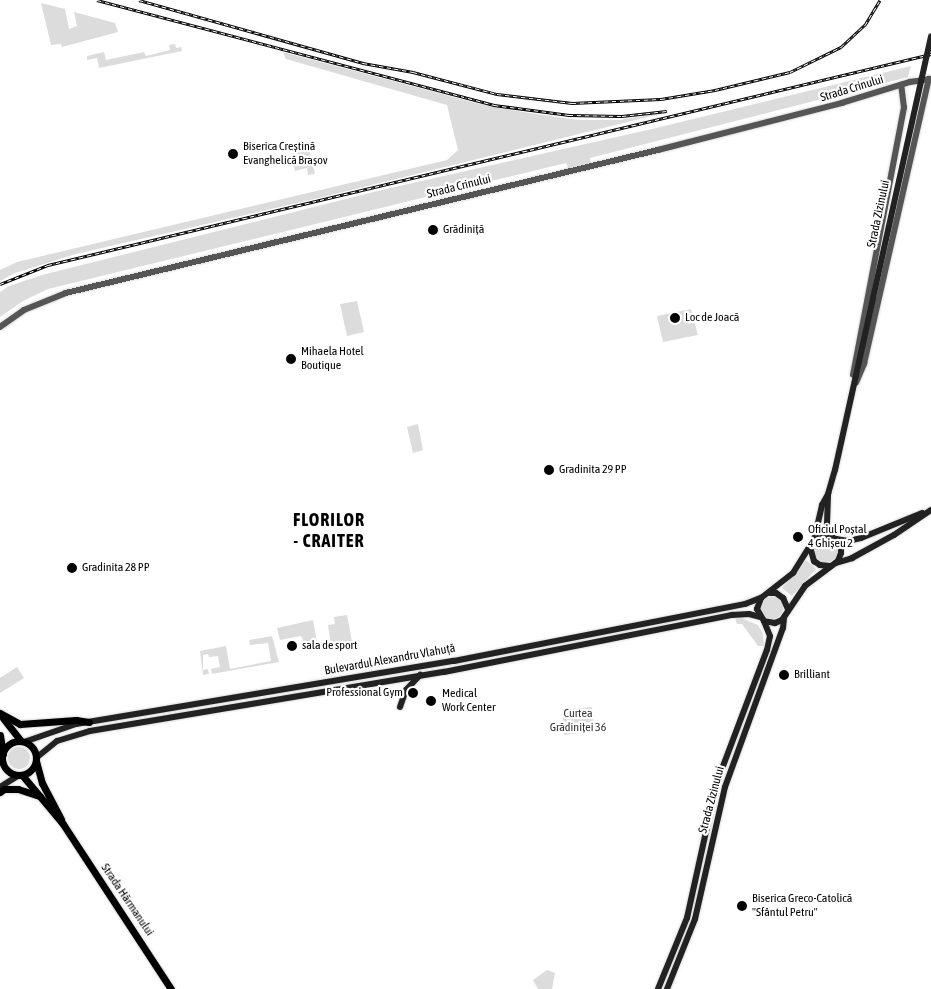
<!DOCTYPE html>
<meta charset="utf-8">
<style>
body{margin:0}
#map{position:relative;width:931px;height:989px;overflow:hidden;background:#fff;font-family:"Asap Condensed",sans-serif}
div>[style]{position:absolute}
[style*='--x']{left:calc(var(--x)*1px);top:calc(var(--y)*1px);width:calc(var(--w)*1px);rotate:calc(var(--a)*1deg)}
.green>*{inset:0;background:#dcdcdc}
.round{border-radius:50%}
.roads{filter:drop-shadow(0 0 1px #dbdbdb) drop-shadow(0 0 1px #dbdbdb)}
.tertiary>*{height:5.5px;margin:-2.75px;padding:0 2.75px;transform-origin:2.75px;border-radius:2.75px;background:#555}
.secondary>*{height:6px;margin:-3px;padding:0 3px;transform-origin:3px;border-radius:3px;background:#222}
.primary>*{height:7px;margin:-3.5px;padding:0 3.5px;transform-origin:3.5px;border-radius:3.5px;background:#000}
.primary>.ring{margin:-3.5px;padding:0;box-sizing:content-box;background:none;border:7px solid #000;border-radius:50%}
.rail>*{height:3px;margin-top:-1.5px;transform-origin:0;background:repeating-linear-gradient(90deg,#fff 0 4px,#000 0 8px);box-sizing:border-box;border-block:1px solid #000}
.secondary-bridge>*{height:6px;margin:-3px;padding:0 3px;transform-origin:3px;border-radius:3px;background:#222}
.dots>*{width:14px;height:14px;translate:-50% -50%;box-sizing:border-box;border:2px solid #fff;border-radius:50%}
span{translate:-50% -50%;white-space:nowrap;text-align:center;line-height:1.15;-webkit-text-stroke:4.5px #fff;paint-order:stroke}
.street-label{font-size:12px;color:#000}
.poi-label{font-size:12px;color:#000}
.left{translate:0 -50%;text-align:left}
.right{translate:-100% -50%;text-align:right}
.park-label{font-size:12px;color:#333}
.district-label{font-size:18px;color:#000;font-weight:700;letter-spacing:1px}
</style>
<div id="map">
<div class="green">
<div style="clip-path:polygon(41px 3px,65px 9px,69px 29px,77px 26px,74px 12px,115px 23px,118px 32px,62px 47px,61px 44px,51px 45px)"></div>
<div style="clip-path:polygon(175px 44px,176px 48px,181px 47px,182px 51px,99px 68px,97px 58px,87px 60px,87px 56px,104px 52px,106px 60px,144px 52px,146px 56px,170px 50px,169px 45px)"></div>
<div style="clip-path:polygon(283px 52px,480px 104px,523px 112px,578px 120px,619px 120px,668px 112px,319px 198px,76px 254px,15px 273px,0 281px,0 270px,17px 262px,447px 160px,458px 150px,447px 105px,286px 59px)"></div>
<div style="clip-path:polygon(911px 66px,908px 77px,590px 158px,591px 164px,569px 169px,566px 163px,48px 289px,23px 301px,0 317px,0 292px,9px 286px,42px 275px,386px 189px,652px 129px)"></div>
<div style="clip-path:polygon(309px 150px,315px 174px,308px 175px,307px 168px,295px 171px,291px 154px)"></div>
<div style="clip-path:polygon(357px 301px,364px 332px,347px 336px,340px 304px)"></div>
<div style="clip-path:polygon(691px 309px,698px 335px,663px 342px,657px 316px)"></div>
<div style="clip-path:polygon(418px 424px,423px 450px,413px 453px,407px 427px)"></div>
<div class="round" style="left:814px;top:538px;width:24px;height:24px"></div>
<div style="clip-path:polygon(806px 560px,816px 569px,792px 596px,782px 588px)"></div>
<div class="round" style="left:761px;top:597px;width:22px;height:22px"></div>
<div style="clip-path:polygon(347px 615px,352px 642px,331px 645px,328px 625px,335px 624px,334px 617px)"></div>
<div style="clip-path:polygon(741px 618px,758px 625px,763px 634px,764px 646px,758px 646px,742px 624px,737px 624px,735px 619px)"></div>
<div style="clip-path:polygon(313px 620px,318px 648px,308px 650px,301px 636px,280px 640px,277px 628px)"></div>
<div style="clip-path:polygon(272px 636px,279px 662px,212px 674px,211px 669px,220px 667px,218px 656px,209px 657px,208px 654px,203px 655px,203px 670px,208px 669px,209px 674px,203px 675px,200px 651px,226px 646px,230px 669px,271px 661px,268px 643px,250px 645px,249px 640px)"></div>
<div style="clip-path:polygon(17px 667px,24px 678px,0 693px,0 678px)"></div>
<div style="clip-path:polygon(592px 707px,594px 731px,564px 735px,562px 710px)"></div>
<div class="round" style="left:8px;top:747px;width:22px;height:22px"></div>
<div style="clip-path:polygon(547px 970px,555px 973px,552px 989px,538px 989px,533px 980px)"></div>
</div>
<div class="roads">
<div class="tertiary">
<div style="--x:0;--y:327;--w:29;--a:-35"></div>
<div style="--x:24;--y:310;--w:45;--a:-22"></div>
<div style="--x:66;--y:293;--w:609;--a:-13.58"></div>
<div style="--x:658;--y:150;--w:190;--a:-14.3"></div>
<div style="--x:842;--y:103;--w:71;--a:-17.2"></div>
<div style="--x:910;--y:82;--w:21;--a:-8"></div>
<div style="--x:853;--y:375;--w:272;--a:-79.2"></div>
<div style="--x:904;--y:108;--w:23;--a:-97"></div>
<div style="--x:856;--y:383;--w:21;--a:-67"></div>
<div style="--x:864;--y:364;--w:292;--a:-77.2"></div>
</div>
<div class="secondary">
<div style="--x:828;--y:495;--w:31;--a:92"></div>
<div style="--x:827;--y:526;--w:11;--a:68"></div>
<div style="--x:827;--y:535;--w:10;--a:24"></div>
<div style="--x:836;--y:539;--w:8;--a:50"></div>
<div style="--x:841;--y:545;--w:8;--a:90"></div>
<div style="--x:841;--y:553;--w:9;--a:111"></div>
<div style="--x:838;--y:561;--w:41;--a:142.9"></div>
<div style="--x:805;--y:586;--w:41;--a:124.1"></div>
<div style="--x:782;--y:620;--w:8;--a:157"></div>
<div style="--x:775;--y:623;--w:11;--a:-170"></div>
<div style="--x:764;--y:621;--w:14;--a:-120"></div>
<div style="--x:757;--y:609;--w:12;--a:-70"></div>
<div style="--x:761;--y:598;--w:41;--a:-38"></div>
<div style="--x:793;--y:573;--w:39;--a:-58"></div>
<div style="--x:814;--y:540;--w:14;--a:-21"></div>
<div style="--x:836;--y:539;--w:12;--a:9"></div>
<div style="--x:848;--y:541;--w:13;--a:-13"></div>
<div style="--x:861;--y:538;--w:66;--a:-22.3"></div>
<div style="--x:814;--y:540;--w:36;--a:-77"></div>
<div style="--x:822;--y:505;--w:13;--a:-61"></div>
<div style="--x:828;--y:494;--w:25;--a:-74"></div>
<div style="--x:835;--y:470;--w:176;--a:-77.5"></div>
<div style="--x:810;--y:547;--w:15;--a:74"></div>
<div style="--x:814;--y:561;--w:7;--a:34"></div>
<div style="--x:820;--y:565;--w:10;--a:6"></div>
<div style="--x:836;--y:563;--w:17;--a:-17"></div>
<div style="--x:852;--y:558;--w:48;--a:-28.7"></div>
<div style="--x:894;--y:535;--w:45;--a:-34"></div>
<div style="--x:770;--y:593;--w:6;--a:0"></div>
<div style="--x:776;--y:593;--w:9;--a:36"></div>
<div style="--x:783;--y:598;--w:12;--a:66"></div>
<div style="--x:400;--y:707;--w:18;--a:-71"></div>
<div style="--x:406;--y:690;--w:21;--a:-47"></div>
<div style="--x:24;--y:742;--w:55;--a:-19.1"></div>
<div style="--x:76;--y:724;--w:383;--a:-9.5"></div>
<div style="--x:454;--y:661;--w:297;--a:-11.1"></div>
<div style="--x:745;--y:604;--w:17;--a:-21"></div>
<div style="--x:36;--y:758;--w:27;--a:-39"></div>
<div style="--x:57;--y:741;--w:34;--a:-17"></div>
<div style="--x:90;--y:731;--w:359;--a:-9.5"></div>
<div style="--x:444;--y:672;--w:294;--a:-11.2"></div>
<div style="--x:732;--y:615;--w:17;--a:-3"></div>
<div style="--x:749;--y:614;--w:11;--a:15"></div>
<div style="--x:0;--y:762;--w:4;--a:-56"></div>
<div style="--x:0;--y:787;--w:22;--a:-32"></div>
<div style="--x:658;--y:989;--w:77;--a:-67.8"></div>
<div style="--x:687;--y:918;--w:139;--a:-77.6"></div>
<div style="--x:717;--y:782;--w:141;--a:-69.3"></div>
<div style="--x:767;--y:650;--w:14;--a:-78"></div>
<div style="--x:770;--y:636;--w:16;--a:-112"></div>
<div style="--x:667;--y:989;--w:75;--a:-68.2"></div>
<div style="--x:695;--y:919;--w:135;--a:-77.2"></div>
<div style="--x:725;--y:787;--w:169;--a:-70"></div>
<div style="--x:783;--y:628;--w:10;--a:-84"></div>
</div>
<div class="primary">
<div style="--x:0;--y:713;--w:23;--a:29"></div>
<div style="--x:20;--y:724;--w:56;--a:-4.1"></div>
<div style="--x:76;--y:720;--w:13;--a:9"></div>
<div style="--x:3;--y:718;--w:29;--a:52"></div>
<div style="--x:0;--y:735;--w:19;--a:81"></div>
<div class="ring" style="left:2px;top:741px;width:27px;height:27px"></div>
<div style="--x:36;--y:761;--w:23;--a:75"></div>
<div style="--x:42;--y:783;--w:41;--a:62.2"></div>
<div style="--x:22;--y:775;--w:64;--a:50.1"></div>
<div style="--x:63;--y:824;--w:197;--a:56.8"></div>
<div style="--x:0;--y:792;--w:5;--a:-37"></div>
<div style="--x:4;--y:789;--w:14;--a:0"></div>
<div style="--x:18;--y:789;--w:23;--a:18"></div>
</div>
</div>
<div class="rail">
<div style="--x:97;--y:0;--w:411;--a:14.8"></div>
<div style="--x:494;--y:105;--w:76;--a:7.6"></div>
<div style="--x:569;--y:115;--w:53;--a:1.1"></div>
<div style="--x:622;--y:116;--w:45;--a:-6.3"></div>
<div style="--x:139;--y:0;--w:233;--a:15.7"></div>
<div style="--x:363;--y:63;--w:51;--a:10.2"></div>
<div style="--x:413;--y:72;--w:87;--a:14.7"></div>
<div style="--x:497;--y:94;--w:76;--a:6.8"></div>
<div style="--x:572;--y:103;--w:89;--a:-2.6"></div>
<div style="--x:661;--y:99;--w:55;--a:-9.5"></div>
<div style="--x:715;--y:90;--w:77;--a:-13.5"></div>
<div style="--x:790;--y:72;--w:57;--a:-26.1"></div>
<div style="--x:841;--y:47;--w:33;--a:-43"></div>
<div style="--x:865;--y:25;--w:29;--a:-59"></div>
<div style="--x:0;--y:284;--w:52;--a:-21.6"></div>
<div style="--x:48;--y:265;--w:908;--a:-13.44"></div>
</div>
<div class="secondary-bridge">
<div style="--x:873;--y:298;--w:268;--a:-77.5"></div>
</div>
<div class="dots">
<div style="left:233px;top:154px;background:#000"></div>
<div style="left:433px;top:230px;background:#000"></div>
<div style="left:675px;top:318px;background:#000"></div>
<div style="left:291px;top:359px;background:#000"></div>
<div style="left:549px;top:470px;background:#000"></div>
<div style="left:798px;top:537px;background:#000"></div>
<div style="left:72px;top:568px;background:#000"></div>
<div style="left:292px;top:646px;background:#000"></div>
<div style="left:784px;top:675px;background:#000"></div>
<div style="left:413px;top:693px;background:#000"></div>
<div style="left:431px;top:701px;background:#000"></div>
<div style="left:742px;top:906px;background:#000"></div>
</div>
<div class="street-label">
<span style="left:852px;top:89px;rotate:-17deg">Strada Crinului</span>
<span style="left:459px;top:187px;rotate:-14deg">Strada Crinului</span>
<span style="left:879px;top:214px;rotate:-78deg">Strada Zizinului</span>
<span style="left:390px;top:660px;rotate:-10deg">Bulevardul Alexandru Vlahuță</span>
<span style="left:712px;top:800px;rotate:-75deg">Strada Zizinului</span>
<span style="left:127px;top:900px;rotate:56deg">Strada Hărmanului</span>
</div>
<div class="poi-label">
<span class="left" style="left:243px;top:154px">Biserica Creștină<br>Evanghelică Brașov</span>
<span class="left" style="left:443px;top:230px">Grădiniță</span>
<span class="left" style="left:685px;top:318px">Loc de Joacă</span>
<span class="left" style="left:301px;top:359px">Mihaela Hotel<br>Boutique</span>
<span class="left" style="left:559px;top:470px">Gradinita 29 PP</span>
<span class="left" style="left:808px;top:537px">Oficiul Poștal<br>4 Ghișeu 2</span>
<span class="left" style="left:82px;top:568px">Gradinita 28 PP</span>
<span class="left" style="left:302px;top:646px">sala de sport</span>
<span class="left" style="left:794px;top:675px">Brilliant</span>
<span class="right" style="left:403px;top:693px">Professional Gym</span>
<span class="left" style="left:442px;top:701px">Medical<br>Work Center</span>
<span class="left" style="left:752px;top:906px">Biserica Greco-Catolică<br>"Sfântul Petru"</span>
</div>
<div class="park-label">
<span style="left:578px;top:721px">Curtea<br>Grădiniței 36</span>
</div>
<div class="district-label">
<span style="left:329px;top:531px">FLORILOR<br>- CRAITER</span>
</div>
</div>
